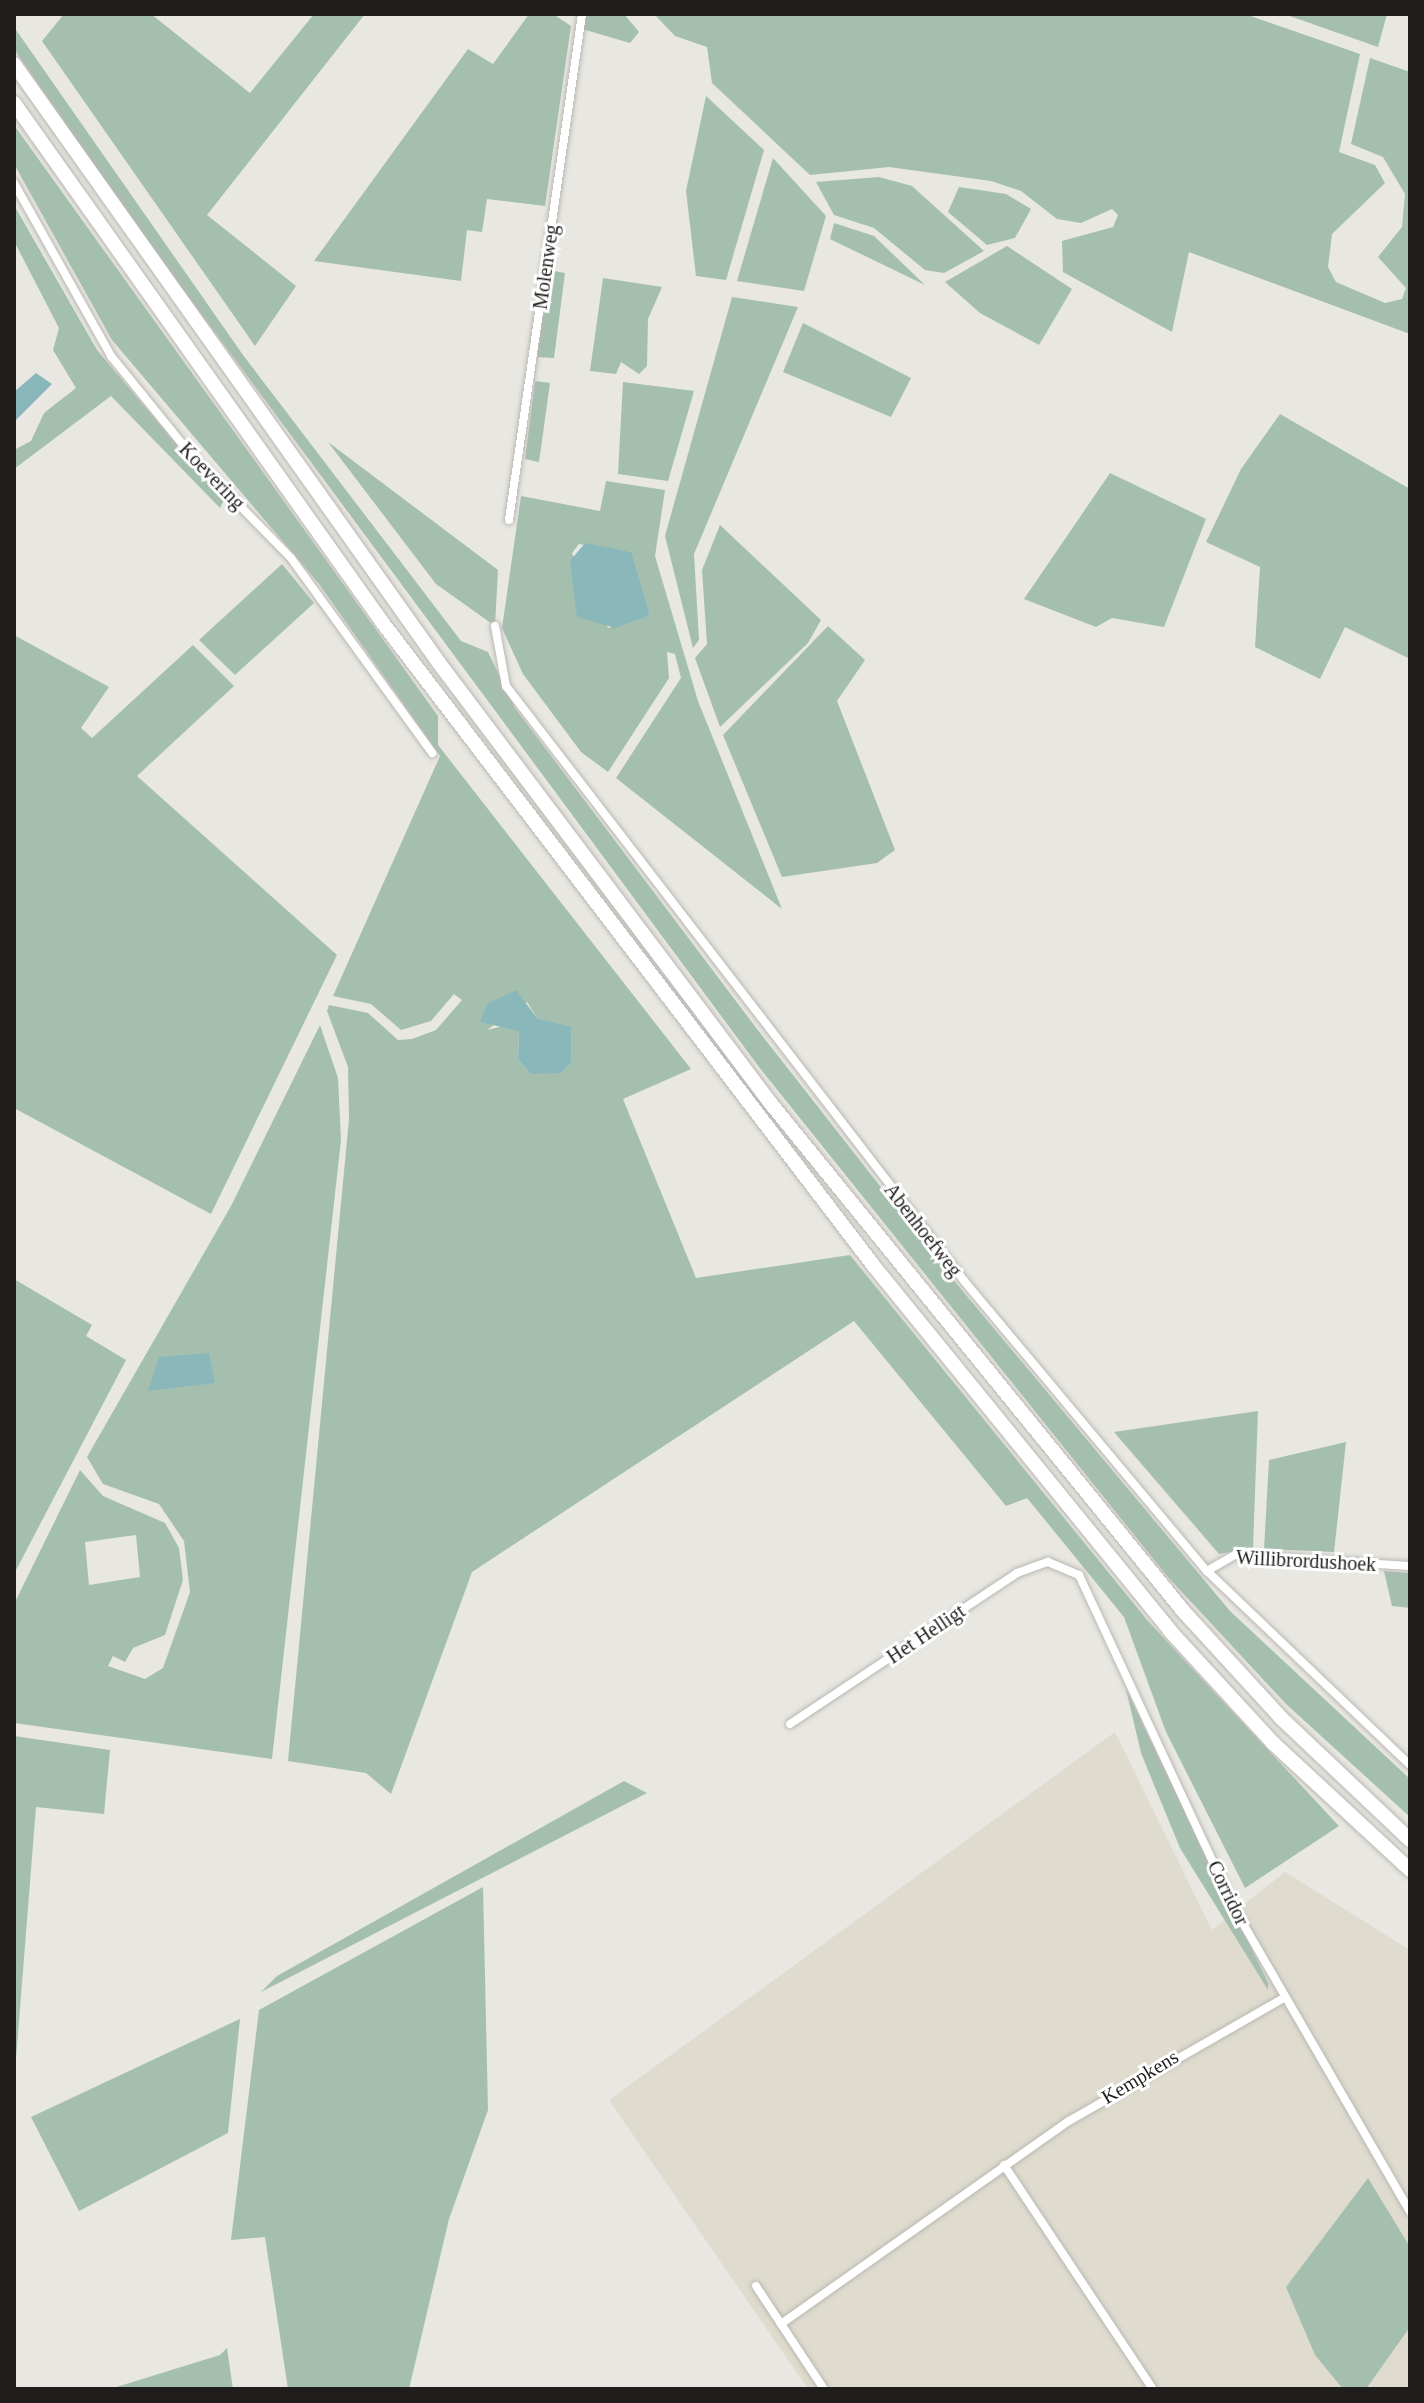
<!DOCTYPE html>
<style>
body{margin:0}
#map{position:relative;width:1424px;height:2403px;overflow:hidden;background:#e8e7e1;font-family:Georgia,serif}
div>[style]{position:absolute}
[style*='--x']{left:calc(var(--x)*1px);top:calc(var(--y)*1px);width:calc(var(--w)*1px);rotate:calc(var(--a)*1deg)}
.built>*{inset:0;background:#dfdccf}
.green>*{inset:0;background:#a5bfaf}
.water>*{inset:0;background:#89b7ba}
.roads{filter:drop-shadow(0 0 2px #bab8b3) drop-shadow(0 0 2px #bab8b3)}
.street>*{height:8px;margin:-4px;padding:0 4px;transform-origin:4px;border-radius:4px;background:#fff}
.highway>*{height:14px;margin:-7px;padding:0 7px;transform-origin:7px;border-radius:7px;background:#fff}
span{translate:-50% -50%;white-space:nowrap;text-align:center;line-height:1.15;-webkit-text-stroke:6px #fff;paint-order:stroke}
.street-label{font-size:20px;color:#1f1e1c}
.frame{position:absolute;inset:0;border:16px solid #1f1e1c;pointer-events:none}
</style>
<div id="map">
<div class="built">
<div style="clip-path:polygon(1115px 1732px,1212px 1930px,1285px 1872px,1410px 1950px,1410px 2389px,808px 2389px,609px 2100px)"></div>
</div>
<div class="green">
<div style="clip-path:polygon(64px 14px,151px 14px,250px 93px,314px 14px,365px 14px,207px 215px,296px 286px,255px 346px,42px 41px)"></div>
<div style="clip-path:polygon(529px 14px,553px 14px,571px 26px,545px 206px,487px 199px,482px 232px,467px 230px,461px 281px,314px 261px,468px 49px,493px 64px)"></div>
<div style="clip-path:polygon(585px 14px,624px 14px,639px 32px,630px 43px,582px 29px)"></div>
<div style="clip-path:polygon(654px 14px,1245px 14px,1360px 54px,1339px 152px,1375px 165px,1385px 183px,1332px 234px,1328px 267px,1336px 282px,1385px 303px,1402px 299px,1406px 288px,1378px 257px,1402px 227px,1405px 194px,1383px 157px,1351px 144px,1370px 58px,1410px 72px,1410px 334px,1189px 252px,1172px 332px,1063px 272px,1062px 241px,1113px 227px,1118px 215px,1112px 209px,1081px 223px,1057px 219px,1021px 191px,991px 181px,889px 167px,810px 175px,712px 83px,707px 47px,675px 36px)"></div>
<div style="clip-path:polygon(1284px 14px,1387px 14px,1378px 47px)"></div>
<div style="clip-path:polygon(14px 27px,243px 355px,461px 641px,488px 652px,515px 708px,760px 1033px,956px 1283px,1230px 1611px,1410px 1779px,1410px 1817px,1286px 1704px,1167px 1576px,759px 1067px,136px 226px,14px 49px)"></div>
<div style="clip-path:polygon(706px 96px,764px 150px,726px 280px,696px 276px,686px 191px)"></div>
<div style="clip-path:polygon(evenodd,14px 125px,438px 716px,438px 745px,691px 1069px,623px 1099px,696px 1278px,850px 1255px,1148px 1621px,1339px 1826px,1245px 1888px,1166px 1732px,1124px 1617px,1027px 1498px,1006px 1506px,854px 1321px,472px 1572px,391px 1794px,366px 1773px,288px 1761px,349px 1119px,348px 1067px,327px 1011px,329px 1005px,368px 1013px,398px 1040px,412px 1039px,436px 1030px,462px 1000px,454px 994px,431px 1021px,401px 1030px,371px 1004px,333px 996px,440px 756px,319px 584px,112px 340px,14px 164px,14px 125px,527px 1002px,537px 1018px,554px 1023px,571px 1047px,571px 1062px,531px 1074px,518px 1060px,519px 1031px,507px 1025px,487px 1030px,527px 1002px)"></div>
<div style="clip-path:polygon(773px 158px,826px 216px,804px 291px,737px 281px)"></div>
<div style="clip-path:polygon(879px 177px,912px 186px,984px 251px,944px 273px,925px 270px,874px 228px,834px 215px,816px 182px)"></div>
<div style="clip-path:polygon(959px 187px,1006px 194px,1031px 209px,1015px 238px,987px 245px,948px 212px)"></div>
<div style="clip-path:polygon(14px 205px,97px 350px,224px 500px,220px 508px,111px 396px,14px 469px,14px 450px,31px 441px,44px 413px,76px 388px,53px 350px,59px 328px,14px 241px)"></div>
<div style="clip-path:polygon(834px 223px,874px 236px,925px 285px,830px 239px)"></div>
<div style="clip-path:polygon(1007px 246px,1072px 289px,1039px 345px,980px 313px,945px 282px)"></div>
<div style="clip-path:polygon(549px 270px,565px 273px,554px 358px,537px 357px)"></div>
<div style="clip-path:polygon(603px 278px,662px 287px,648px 319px,647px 366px,639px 374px,621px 362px,616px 374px,590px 371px)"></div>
<div style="clip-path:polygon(732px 297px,798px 307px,694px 554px,699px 640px,693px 648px,665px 536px)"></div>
<div style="clip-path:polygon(803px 323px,911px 378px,891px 417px,783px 372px)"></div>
<div style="clip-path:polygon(535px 381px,550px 383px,539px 462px,525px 459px)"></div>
<div style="clip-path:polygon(623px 382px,694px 391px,668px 481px,618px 474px)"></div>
<div style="clip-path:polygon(1280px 414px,1410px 489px,1410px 659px,1345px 627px,1320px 679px,1255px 647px,1260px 567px,1206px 542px,1241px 469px)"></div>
<div style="clip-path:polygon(328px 442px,498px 570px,495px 626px,436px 584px)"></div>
<div style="clip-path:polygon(1110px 473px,1206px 519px,1164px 627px,1112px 618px,1096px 627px,1024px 599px)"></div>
<div style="clip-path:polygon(evenodd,606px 481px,665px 490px,655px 556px,698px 701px,782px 909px,616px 778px,681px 678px,675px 654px,667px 652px,669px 678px,608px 772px,581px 752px,523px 674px,502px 628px,521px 496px,600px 511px,606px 481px,579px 544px,630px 552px,650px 615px,608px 628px,572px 553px,579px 544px)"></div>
<div style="clip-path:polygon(720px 525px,821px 620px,808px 643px,720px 727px,695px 658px,707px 644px,702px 570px)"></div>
<div style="clip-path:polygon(282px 564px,314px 603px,235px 675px,199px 640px)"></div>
<div style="clip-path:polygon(828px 626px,865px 660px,837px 701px,895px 850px,877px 863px,782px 877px,723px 735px)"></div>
<div style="clip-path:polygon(14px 635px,109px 687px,81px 728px,92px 738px,193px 645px,234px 686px,137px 776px,337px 955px,211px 1214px,14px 1108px)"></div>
<div style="clip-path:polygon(evenodd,320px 1025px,338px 1078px,341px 1140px,272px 1759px,14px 1723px,14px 1604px,80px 1470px,103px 1496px,165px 1523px,179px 1548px,183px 1580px,165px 1635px,133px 1648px,125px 1662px,113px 1656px,108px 1666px,145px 1679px,163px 1668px,190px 1592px,184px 1541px,159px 1504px,103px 1484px,87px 1457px,231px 1206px,320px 1025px,136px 1535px,140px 1577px,89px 1585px,85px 1542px,136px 1535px)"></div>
<div style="clip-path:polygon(14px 1279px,92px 1325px,86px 1336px,126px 1360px,14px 1574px)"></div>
<div style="clip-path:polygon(1258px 1411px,1253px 1548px,1219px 1554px,1114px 1432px)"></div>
<div style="clip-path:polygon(1346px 1442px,1334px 1552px,1264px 1549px,1269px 1460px)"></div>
<div style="clip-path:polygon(1384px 1571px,1410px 1573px,1410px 1608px,1392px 1606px)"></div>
<div style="clip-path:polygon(1126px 1689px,1268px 1983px,1268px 1990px,1180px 1848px,1141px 1753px)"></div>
<div style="clip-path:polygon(14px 1736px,110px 1750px,104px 1814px,36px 1807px,14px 2084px)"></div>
<div style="clip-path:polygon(624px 1781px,647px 1793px,261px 1992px,277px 1976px)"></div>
<div style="clip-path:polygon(483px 1887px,488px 2110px,449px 2219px,409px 2389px,288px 2389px,265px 2237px,231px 2240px,259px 2010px)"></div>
<div style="clip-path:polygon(240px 2019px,228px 2133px,79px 2211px,31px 2117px)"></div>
<div style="clip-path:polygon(1368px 2178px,1410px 2247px,1410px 2327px,1366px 2389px,1343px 2389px,1315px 2355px,1286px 2287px)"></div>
<div style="clip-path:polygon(227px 2348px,233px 2389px,110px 2389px,220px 2355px)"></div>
</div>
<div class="water">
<div style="clip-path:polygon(36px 373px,52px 384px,14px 422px,14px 392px)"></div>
<div style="clip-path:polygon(585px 543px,631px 552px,650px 615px,615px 628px,577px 617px,570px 561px)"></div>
<div style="clip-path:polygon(516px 990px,537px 1018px,571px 1027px,571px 1062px,561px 1073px,531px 1074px,518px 1060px,519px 1031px,480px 1022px,487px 1004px)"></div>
<div style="clip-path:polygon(209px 1353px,215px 1383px,148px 1391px,159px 1357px)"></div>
</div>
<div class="roads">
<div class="street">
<div style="--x:14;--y:183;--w:198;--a:60.7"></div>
<div style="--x:111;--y:356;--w:135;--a:51"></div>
<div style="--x:196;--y:461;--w:136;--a:45.6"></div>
<div style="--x:291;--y:558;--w:241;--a:54.1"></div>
<div style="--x:509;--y:520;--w:511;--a:-81.79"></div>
<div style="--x:495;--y:626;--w:61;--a:79.6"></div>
<div style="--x:506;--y:686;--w:752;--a:52.4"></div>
<div style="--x:965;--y:1282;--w:377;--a:50.1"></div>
<div style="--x:1207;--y:1571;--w:281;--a:43.7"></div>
<div style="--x:1207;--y:1571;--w:32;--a:-30"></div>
<div style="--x:1235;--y:1555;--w:175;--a:3.6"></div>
<div style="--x:790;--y:1724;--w:273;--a:-33.6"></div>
<div style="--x:1017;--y:1573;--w:33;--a:-20"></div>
<div style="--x:1048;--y:1562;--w:34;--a:23"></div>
<div style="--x:1079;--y:1575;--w:367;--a:65"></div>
<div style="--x:1234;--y:1908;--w:351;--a:59.9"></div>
<div style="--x:1004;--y:2165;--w:269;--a:56.4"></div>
<div style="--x:756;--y:2286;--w:123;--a:56.6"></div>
<div style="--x:781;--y:2324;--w:352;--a:-35.2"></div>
<div style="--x:1069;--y:2121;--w:245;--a:-29.8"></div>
</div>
<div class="highway">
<div style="--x:14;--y:64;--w:734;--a:54.64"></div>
<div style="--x:439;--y:663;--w:553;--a:53.01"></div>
<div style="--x:772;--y:1105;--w:653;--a:50.9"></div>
<div style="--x:1184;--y:1612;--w:144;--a:47.5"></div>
<div style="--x:1281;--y:1718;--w:178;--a:43.4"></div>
<div style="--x:14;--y:103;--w:636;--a:54.66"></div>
<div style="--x:382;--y:622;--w:809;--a:52.63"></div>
<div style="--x:873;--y:1265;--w:471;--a:50.9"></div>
<div style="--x:1170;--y:1631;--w:152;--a:47.4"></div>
<div style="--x:1273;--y:1743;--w:187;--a:42.8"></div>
</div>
</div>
<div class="street-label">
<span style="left:546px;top:267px;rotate:-82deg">Molenweg</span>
<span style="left:212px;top:476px;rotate:46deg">Koevering</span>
<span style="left:923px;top:1230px;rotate:52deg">Abenhoefweg</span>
<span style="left:1306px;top:1561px;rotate:3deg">Willibrordushoek</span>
<span style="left:926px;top:1634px;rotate:-34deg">Het Helligt</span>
<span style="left:1228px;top:1893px;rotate:64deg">Corridor</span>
<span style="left:1140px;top:2077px;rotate:-31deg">Kempkens</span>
</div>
<div class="frame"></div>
</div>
